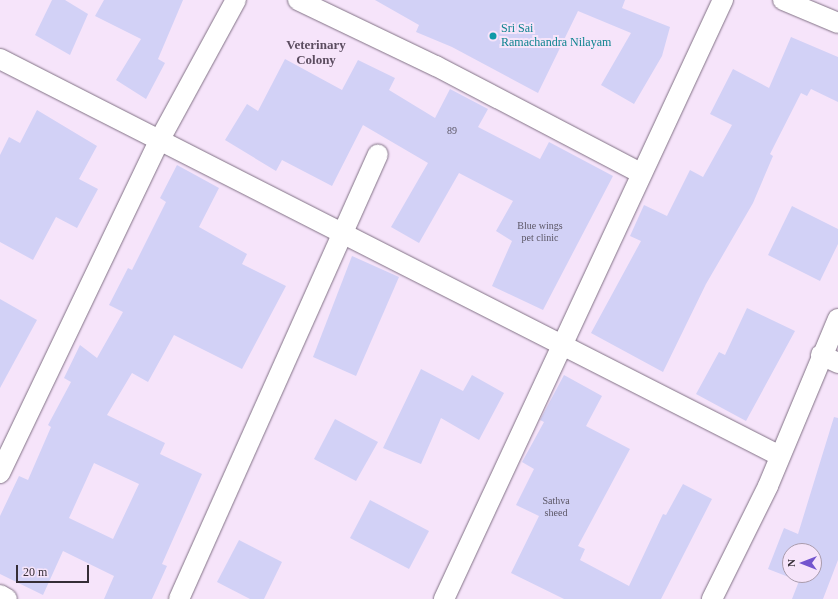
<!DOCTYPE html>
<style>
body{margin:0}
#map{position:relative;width:838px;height:599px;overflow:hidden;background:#f6e4fa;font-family:"Times New Roman",serif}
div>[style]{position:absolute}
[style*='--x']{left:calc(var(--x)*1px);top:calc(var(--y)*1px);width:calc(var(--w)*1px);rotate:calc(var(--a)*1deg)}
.building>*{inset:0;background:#d2d1f6}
.roads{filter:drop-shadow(0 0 1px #817185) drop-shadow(0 0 1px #817185)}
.minor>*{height:20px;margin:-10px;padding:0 10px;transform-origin:10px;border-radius:10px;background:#fff}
.dots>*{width:11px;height:11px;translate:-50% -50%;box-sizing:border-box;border:2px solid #f6e4fa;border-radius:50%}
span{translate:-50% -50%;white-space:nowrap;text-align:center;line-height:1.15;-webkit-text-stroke:4px #f6e4fa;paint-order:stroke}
.number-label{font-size:10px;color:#5c5766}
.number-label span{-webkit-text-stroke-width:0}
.culture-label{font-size:12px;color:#0d838f}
.left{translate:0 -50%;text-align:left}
.neighbourhood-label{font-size:13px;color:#5c4d60;font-weight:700}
.north{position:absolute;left:782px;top:543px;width:40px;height:40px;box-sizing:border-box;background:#f6e4fa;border:1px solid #a99bac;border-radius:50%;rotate:270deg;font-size:11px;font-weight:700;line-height:16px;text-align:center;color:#352e36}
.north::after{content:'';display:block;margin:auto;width:14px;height:18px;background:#7355ce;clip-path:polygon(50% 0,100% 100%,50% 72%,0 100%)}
.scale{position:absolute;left:16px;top:565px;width:73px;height:18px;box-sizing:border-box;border:2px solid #352e36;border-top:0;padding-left:5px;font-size:12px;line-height:14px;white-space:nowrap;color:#352e36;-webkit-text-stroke:3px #f6e4fa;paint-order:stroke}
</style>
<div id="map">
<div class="building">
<div style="clip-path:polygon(52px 0,65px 0,88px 14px,70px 55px,35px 35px)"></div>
<div style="clip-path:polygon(104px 0,183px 0,158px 59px,165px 63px,146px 99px,116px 80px,141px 39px,95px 16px)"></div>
<div style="clip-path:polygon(375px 0,625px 0,622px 8px,670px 27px,662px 56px,634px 104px,601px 85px,631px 33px,578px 11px,538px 93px,452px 47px,416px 32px,419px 25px)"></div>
<div style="clip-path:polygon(791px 37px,838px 57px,838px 102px,811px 89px,807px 96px,801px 93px,770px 154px,773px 156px,753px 203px,706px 284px,663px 372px,591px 333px,641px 241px,630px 236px,644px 205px,667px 216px,690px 170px,703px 177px,732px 125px,710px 114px,733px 69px,769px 88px)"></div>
<div style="clip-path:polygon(285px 59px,342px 90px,358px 60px,395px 78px,389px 90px,435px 118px,450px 89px,488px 109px,478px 127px,540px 159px,549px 142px,613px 176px,543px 310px,492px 286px,512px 241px,496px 231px,513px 201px,459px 173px,419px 243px,391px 227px,428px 163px,363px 125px,332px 186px,282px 160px,276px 171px,225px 140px,247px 104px,258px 111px)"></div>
<div style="clip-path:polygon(37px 110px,97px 146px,79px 179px,98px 189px,77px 228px,56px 217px,33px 260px,0 242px,0 155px,9px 137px,20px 143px)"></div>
<div style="clip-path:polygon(evenodd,177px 165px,219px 188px,199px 227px,247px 254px,242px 264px,286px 286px,242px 369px,174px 335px,148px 382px,132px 373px,107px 415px,165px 443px,160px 454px,202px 474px,162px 564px,167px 566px,152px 599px,104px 599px,114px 576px,63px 551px,43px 595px,0 574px,0 516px,19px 476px,28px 480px,51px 427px,48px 425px,71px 382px,64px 378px,80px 345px,97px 358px,123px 312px,109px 305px,128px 268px,132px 270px,166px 202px,160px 198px,177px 165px,94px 463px,139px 484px,113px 539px,69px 518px,94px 463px)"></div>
<div style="clip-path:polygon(792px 206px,838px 229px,838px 244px,820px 281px,768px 255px)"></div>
<div style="clip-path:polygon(352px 256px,399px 277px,356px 376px,313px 357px)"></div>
<div style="clip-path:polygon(0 299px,37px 320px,0 388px)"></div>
<div style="clip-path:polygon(747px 308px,795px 331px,746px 421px,696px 394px,719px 352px,725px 355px)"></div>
<div style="clip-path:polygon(421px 369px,463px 391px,472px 375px,504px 393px,479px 440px,441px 418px,421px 464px,383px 448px)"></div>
<div style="clip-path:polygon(564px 375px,602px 396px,586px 426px,630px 449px,578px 546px,585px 549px,580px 560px,629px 586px,663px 514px,666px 515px,683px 484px,712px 499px,661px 599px,564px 599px,511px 573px,539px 516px,516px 505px,534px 469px,522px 462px,544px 422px,540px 420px)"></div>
<div style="clip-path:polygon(evenodd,834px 417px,838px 418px,838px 560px,823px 599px,792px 599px,799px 581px,768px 569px,784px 528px,798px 534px,834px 417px,790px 551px,814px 551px,814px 575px,790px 575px,790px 551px)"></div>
<div style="clip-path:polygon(335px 419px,378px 442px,356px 481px,314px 459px)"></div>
<div style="clip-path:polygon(370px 500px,429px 531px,409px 569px,350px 538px)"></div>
<div style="clip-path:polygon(239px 540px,282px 562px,264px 599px,250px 599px,217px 582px)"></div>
</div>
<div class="roads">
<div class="minor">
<div style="--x:298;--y:0;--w:153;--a:25.6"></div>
<div style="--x:436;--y:66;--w:231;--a:27.6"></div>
<div style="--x:783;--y:0;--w:60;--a:22.7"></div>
<div style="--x:0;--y:59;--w:875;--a:26.97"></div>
<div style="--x:821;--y:355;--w:19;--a:25"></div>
<div style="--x:0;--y:473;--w:368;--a:-64.4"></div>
<div style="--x:159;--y:141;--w:161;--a:-61.4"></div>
<div style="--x:0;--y:595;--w:8;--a:30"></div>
<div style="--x:179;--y:599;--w:487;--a:-65.9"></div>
<div style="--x:444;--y:599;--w:661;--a:-65.03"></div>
<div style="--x:712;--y:599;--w:126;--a:-63.6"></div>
<div style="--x:768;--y:486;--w:181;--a:-67.3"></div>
</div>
</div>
<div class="dots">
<div style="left:493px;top:36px;background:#0f9aa8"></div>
</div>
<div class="number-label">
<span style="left:452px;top:131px">89</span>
<span style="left:540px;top:231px">Blue wings<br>pet clinic</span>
<span style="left:556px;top:506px">Sathva<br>sheed</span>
</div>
<div class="culture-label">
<span class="left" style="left:501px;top:36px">Sri Sai<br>Ramachandra Nilayam</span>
</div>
<div class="neighbourhood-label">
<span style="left:316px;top:53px">Veterinary<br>Colony</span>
</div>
<div class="north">N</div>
<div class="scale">20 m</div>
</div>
